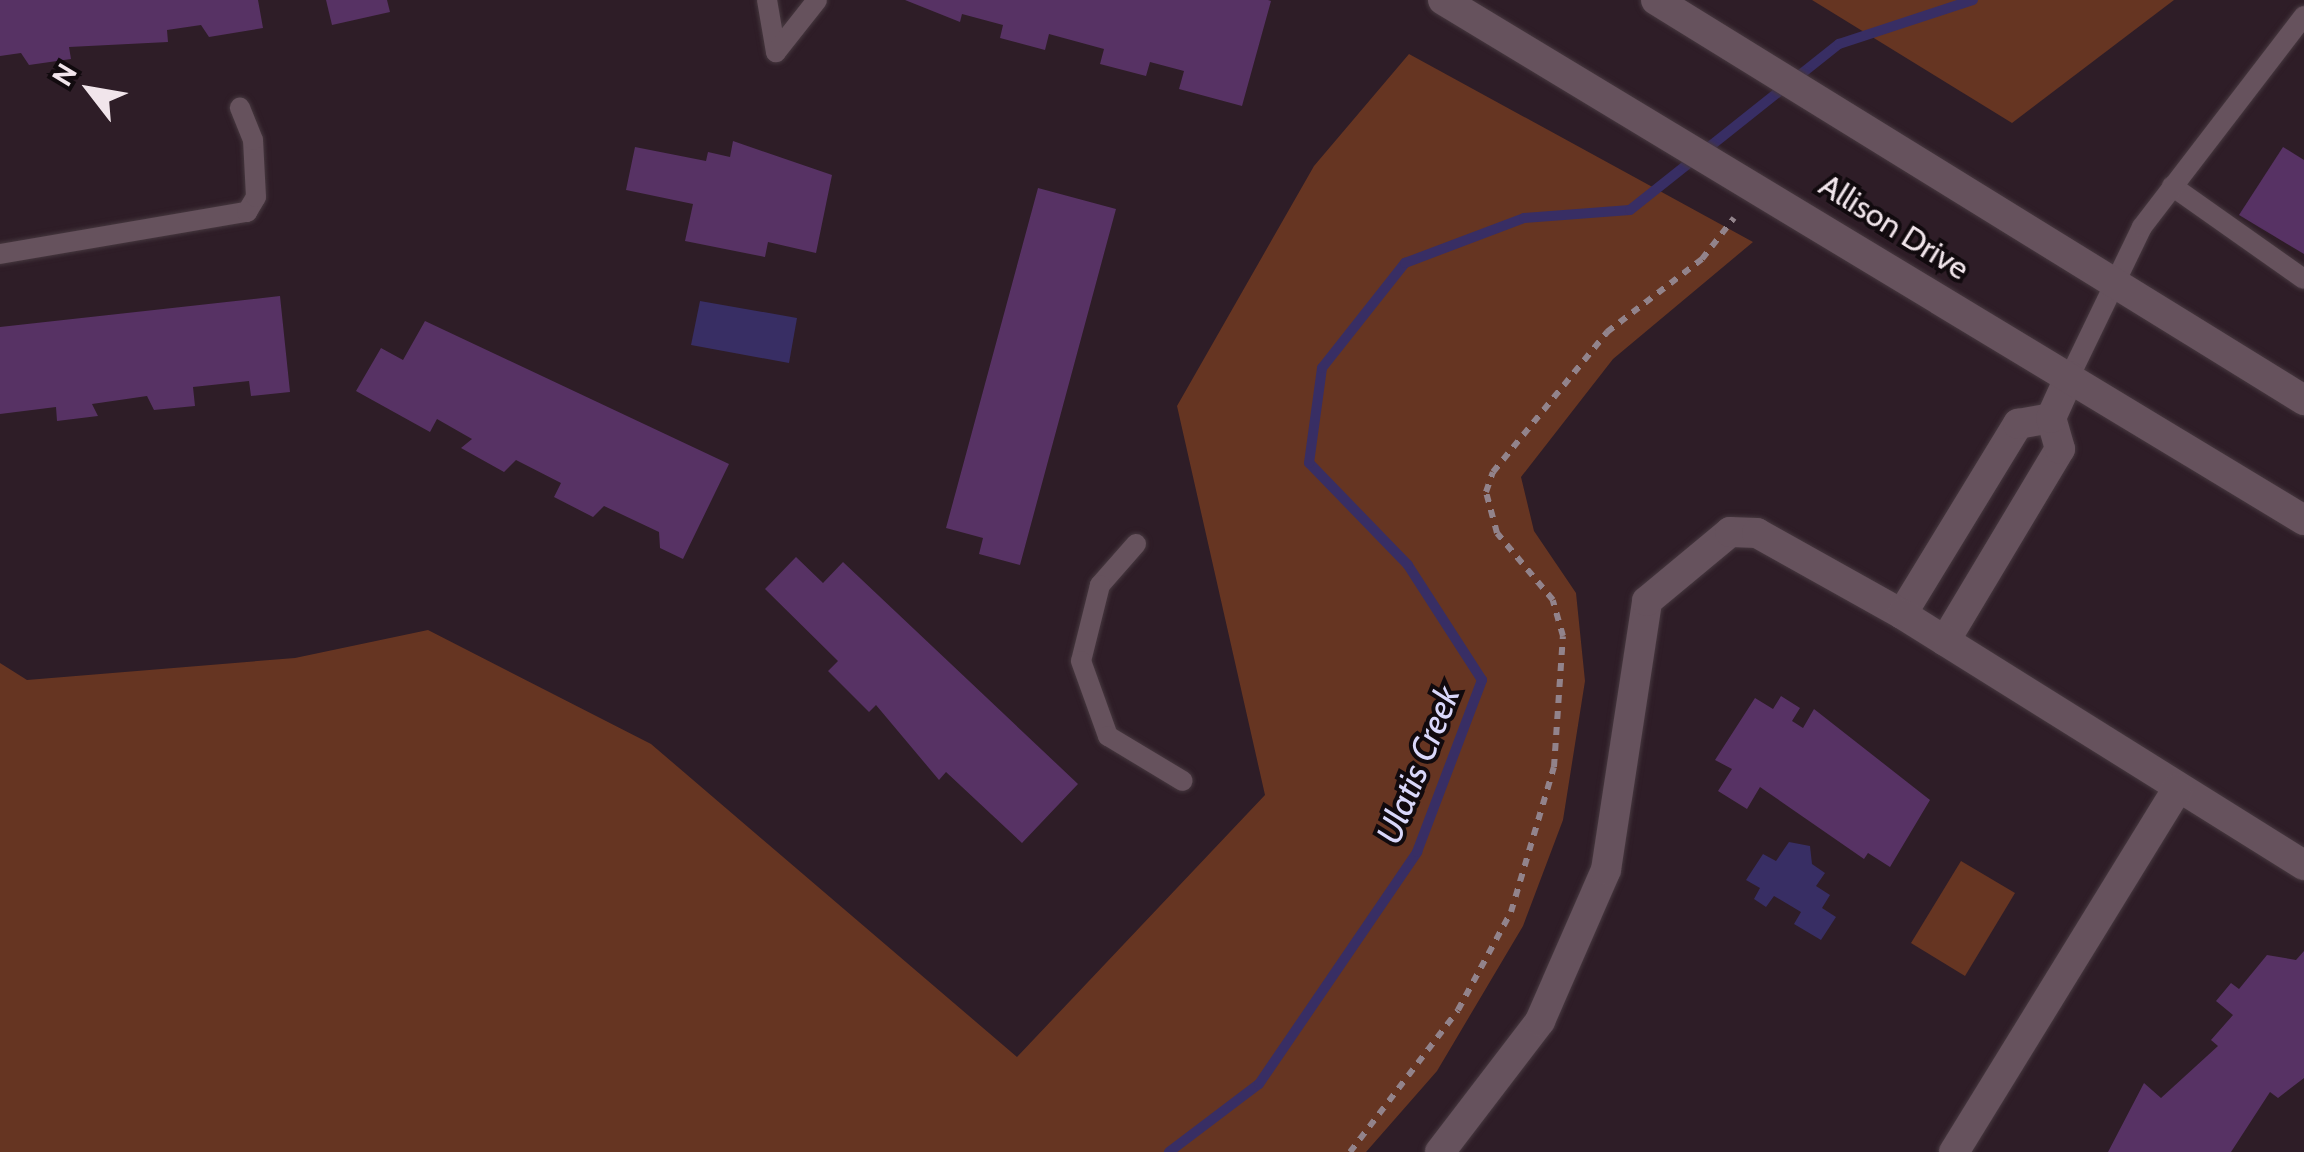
<!DOCTYPE html>
<style>
body{margin:0}
#map{position:relative;width:2304px;height:1152px;overflow:hidden;background:#2e1d27;font-family:Cabin,sans-serif}
div>[style]{position:absolute}
[style*='--x']{left:calc(var(--x)*1px);top:calc(var(--y)*1px);width:calc(var(--w)*1px);rotate:calc(var(--a)*1deg)}
.green>*{inset:0;background:#663522}
.water>*{inset:0;background:#382e64}
.stream>*{height:10px;margin:-5px;padding:0 5px;transform-origin:5px;border-radius:5px;background:#382e64}
.building>*{inset:0;background:#573264}
.path>*{height:6px;margin-top:-3px;transform-origin:0;background:repeating-linear-gradient(90deg,#92838b 0 8px,transparent 0 16px)}
.roads{filter:drop-shadow(0 0 2px #46383f) drop-shadow(0 0 2px #46383f)}
.service>*{height:20px;margin:-10px;padding:0 10px;transform-origin:10px;border-radius:10px;background:#66525d}
.minor>*{height:30px;margin:-15px;padding:0 15px;transform-origin:15px;border-radius:15px;background:#66525d}
.secondary>*{height:30px;margin:-15px;padding:0 15px;transform-origin:15px;border-radius:15px;background:#66525d}
span{translate:-50% -50%;white-space:nowrap;text-align:center;line-height:1.15;-webkit-text-stroke:8px #110a0e;paint-order:stroke}
.street-label{font-size:32px;color:#f1e5eb}
.water-label{font-size:35px;color:#d9d7fa;font-style:italic}
.north{position:absolute;left:40px;top:40px;width:100px;height:100px;-webkit-text-stroke:8px #110a0e;paint-order:stroke;rotate:301deg;font-size:28px;font-weight:700;line-height:40px;text-align:center;color:#f1e5eb}
.north::after{content:'';display:block;margin:auto;width:35px;height:45px;background:#f1e5eb;clip-path:polygon(50% 0,100% 100%,50% 72%,0 100%)}
</style>
<div id="map">
<div class="green">
<div style="clip-path:polygon(1812px 0,2174px 0,2012px 123px)"></div>
<div style="clip-path:polygon(1409px 54px,1753px 242px,1613px 359px,1521px 477px,1534px 531px,1576px 593px,1585px 681px,1563px 820px,1523px 926px,1437px 1071px,1366px 1152px,0 1152px,0 663px,27px 680px,295px 658px,428px 630px,651px 744px,1017px 1057px,1265px 795px,1177px 406px,1314px 166px)"></div>
<div style="clip-path:polygon(1961px 861px,2015px 893px,1965px 976px,1911px 943px)"></div>
</div>
<div class="water">
<div style="clip-path:polygon(700px 301px,797px 318px,789px 363px,691px 345px)"></div>
<div style="clip-path:polygon(1789px 842px,1810px 846px,1812px 864px,1825px 873px,1816px 886px,1830px 895px,1822px 908px,1836px 917px,1821px 940px,1794px 924px,1801px 912px,1774px 896px,1766px 907px,1754px 899px,1760px 888px,1746px 880px,1763px 854px,1776px 861px)"></div>
</div>
<div class="stream">
<div style="--x:1169;--y:1152;--w:113;--a:-37.1"></div>
<div style="--x:1259;--y:1084;--w:281;--a:-55.7"></div>
<div style="--x:1417;--y:852;--w:184;--a:-69.3"></div>
<div style="--x:1482;--y:680;--w:137;--a:-122.8"></div>
<div style="--x:1408;--y:565;--w:142;--a:-134.1"></div>
<div style="--x:1309;--y:463;--w:96;--a:-82.2"></div>
<div style="--x:1322;--y:368;--w:134;--a:-51.7"></div>
<div style="--x:1405;--y:263;--w:127;--a:-20.7"></div>
<div style="--x:1524;--y:218;--w:106;--a:-4.3"></div>
<div style="--x:1630;--y:210;--w:267;--a:-38.5"></div>
<div style="--x:1839;--y:44;--w:141;--a:-18.2"></div>
</div>
<div class="building">
<div style="clip-path:polygon(0 0,258px 0,263px 28px,209px 37px,201px 25px,167px 30px,168px 42px,69px 47px,71px 59px,29px 65px,21px 53px,0 56px)"></div>
<div style="clip-path:polygon(326px 0,387px 0,390px 12px,332px 25px)"></div>
<div style="clip-path:polygon(905px 0,1268px 0,1271px 1px,1242px 106px,1179px 89px,1184px 71px,1150px 62px,1146px 76px,1100px 64px,1104px 49px,1049px 34px,1045px 50px,1000px 38px,1003px 25px,962px 14px,960px 22px)"></div>
<div style="clip-path:polygon(733px 141px,832px 175px,816px 253px,768px 242px,765px 257px,685px 241px,693px 204px,626px 190px,635px 147px,706px 161px,708px 152px,730px 157px)"></div>
<div style="clip-path:polygon(2283px 147px,2304px 160px,2304px 254px,2239px 215px)"></div>
<div style="clip-path:polygon(1038px 188px,1116px 209px,1020px 565px,979px 554px,983px 538px,946px 528px)"></div>
<div style="clip-path:polygon(280px 296px,290px 392px,251px 396px,249px 381px,193px 387px,195px 406px,154px 410px,147px 396px,92px 404px,98px 416px,57px 421px,56px 407px,0 414px,0 327px)"></div>
<div style="clip-path:polygon(425px 321px,729px 464px,683px 559px,660px 548px,659px 532px,604px 506px,593px 517px,554px 497px,561px 483px,516px 460px,504px 472px,461px 448px,472px 439px,437px 419px,430px 432px,356px 391px,381px 348px,403px 360px)"></div>
<div style="clip-path:polygon(796px 557px,823px 583px,843px 562px,1078px 784px,1022px 843px,946px 772px,939px 780px,876px 705px,869px 712px,828px 671px,838px 661px,765px 589px)"></div>
<div style="clip-path:polygon(1781px 696px,1800px 708px,1792px 721px,1803px 728px,1814px 709px,1930px 800px,1890px 867px,1868px 853px,1864px 859px,1760px 787px,1747px 809px,1718px 791px,1732px 769px,1715px 760px,1755px 698px,1773px 709px)"></div>
<div style="clip-path:polygon(2304px 951px,2304px 1078px,2278px 1098px,2270px 1092px,2231px 1152px,2108px 1152px,2144px 1083px,2161px 1098px,2218px 1046px,2211px 1040px,2233px 1015px,2216px 1001px,2231px 983px,2239px 989px,2267px 955px,2296px 960px)"></div>
</div>
<div class="path">
<div style="--x:1350;--y:1152;--w:178;--a:-52.7"></div>
<div style="--x:1458;--y:1010;--w:111;--a:-61.6"></div>
<div style="--x:1511;--y:912;--w:151;--a:-73.5"></div>
<div style="--x:1554;--y:767;--w:131;--a:-86.1"></div>
<div style="--x:1563;--y:636;--w:37;--a:-106"></div>
<div style="--x:1553;--y:600;--w:87;--a:-129.9"></div>
<div style="--x:1497;--y:533;--w:42;--a:-105"></div>
<div style="--x:1486;--y:492;--w:21;--a:-71"></div>
<div style="--x:1493;--y:472;--w:181;--a:-50.8"></div>
<div style="--x:1607;--y:332;--w:120;--a:-37.5"></div>
<div style="--x:1702;--y:259;--w:52;--a:-52"></div>
</div>
<div class="roads">
<div class="service">
<div style="--x:767;--y:0;--w:53;--a:80.2"></div>
<div style="--x:776;--y:52;--w:66;--a:-51.7"></div>
<div style="--x:2172;--y:186;--w:161;--a:35.2"></div>
<div style="--x:0;--y:254;--w:251;--a:-9.7"></div>
<div style="--x:247;--y:212;--w:17;--a:-59"></div>
<div style="--x:256;--y:197;--w:57;--a:-93"></div>
<div style="--x:253;--y:140;--w:35;--a:-112"></div>
<div style="--x:2070;--y:376;--w:165;--a:-64.2"></div>
<div style="--x:2142;--y:227;--w:266;--a:-52.5"></div>
<div style="--x:1136;--y:544;--w:55;--a:131.3"></div>
<div style="--x:1100;--y:585;--w:78;--a:104"></div>
<div style="--x:1081;--y:661;--w:80;--a:70.2"></div>
<div style="--x:1108;--y:736;--w:87;--a:31"></div>
</div>
<div class="minor">
<div style="--x:1902;--y:614;--w:223;--a:-58.6"></div>
<div style="--x:2018;--y:424;--w:34;--a:-10"></div>
<div style="--x:1945;--y:641;--w:224;--a:-59.1"></div>
<div style="--x:2060;--y:449;--w:32;--a:-106"></div>
<div style="--x:2051;--y:418;--w:46;--a:-65.7"></div>
<div style="--x:1440;--y:1152;--w:165;--a:-52.6"></div>
<div style="--x:1540;--y:1021;--w:165;--a:-66.4"></div>
<div style="--x:1606;--y:870;--w:272;--a:-81.3"></div>
<div style="--x:1647;--y:601;--w:108;--a:-39.7"></div>
<div style="--x:1730;--y:532;--w:27;--a:2"></div>
<div style="--x:1757;--y:533;--w:166;--a:29.2"></div>
<div style="--x:1902;--y:614;--w:474;--a:32"></div>
<div style="--x:1954;--y:1152;--w:426;--a:-58.4"></div>
</div>
<div class="secondary">
<div style="--x:1443;--y:0;--w:1006;--a:31.13"></div>
<div style="--x:1656;--y:0;--w:762;--a:31.69"></div>
</div>
</div>
<div class="street-label">
<span style="left:1894px;top:227px;rotate:32deg">Allison Drive</span>
</div>
<div class="water-label">
<span style="left:1418px;top:765px;rotate:-68deg">Ulatis Creek</span>
</div>
<div class="north">N</div>
</div>
